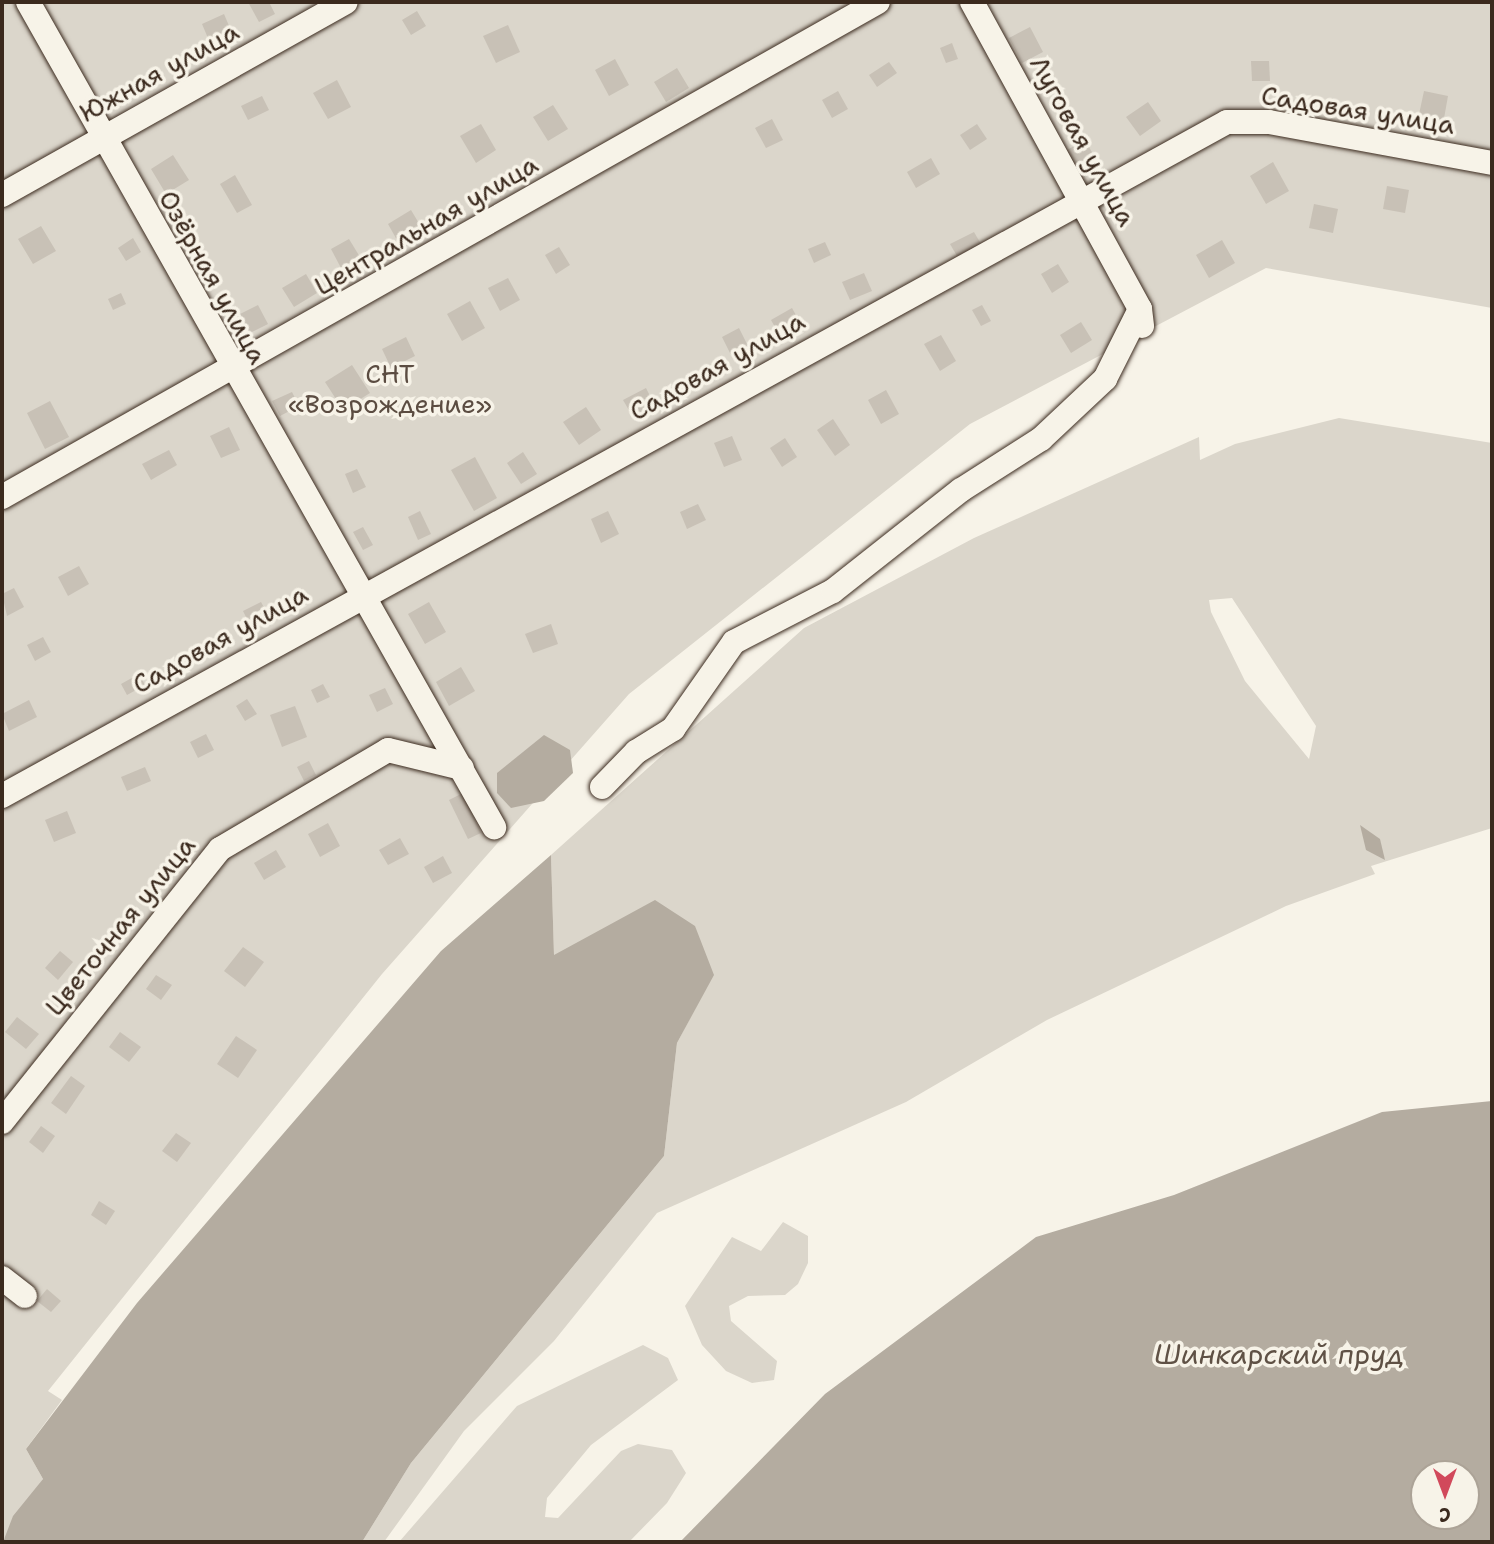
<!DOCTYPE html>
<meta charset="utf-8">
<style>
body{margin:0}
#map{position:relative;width:1494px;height:1544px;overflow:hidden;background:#f7f3e8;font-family:"Shantell Sans",sans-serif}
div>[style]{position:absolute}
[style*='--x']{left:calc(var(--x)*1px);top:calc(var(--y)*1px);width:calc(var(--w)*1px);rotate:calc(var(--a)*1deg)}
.green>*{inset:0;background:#dbd6cb}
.water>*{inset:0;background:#b4aca0}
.building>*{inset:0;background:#c8c1b6}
.roads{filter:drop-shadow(0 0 2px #3b2a1e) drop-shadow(0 0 2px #3b2a1e)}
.minor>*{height:24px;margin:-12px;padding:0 12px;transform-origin:12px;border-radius:12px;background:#f7f3e8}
span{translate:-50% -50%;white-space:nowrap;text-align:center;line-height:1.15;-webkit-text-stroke:7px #f7f3e8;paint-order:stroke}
.street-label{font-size:26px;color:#3b2a1e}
.park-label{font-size:26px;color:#5b4c41}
.water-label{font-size:28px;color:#5f5145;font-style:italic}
.frame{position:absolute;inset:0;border:4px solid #3b2a1e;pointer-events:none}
.north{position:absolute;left:1410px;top:1460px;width:70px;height:70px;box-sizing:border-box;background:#f7f3e8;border:2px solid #aca397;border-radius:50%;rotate:180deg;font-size:19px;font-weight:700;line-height:28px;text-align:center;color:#3b2a1e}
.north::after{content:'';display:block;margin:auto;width:24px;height:32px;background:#d1495b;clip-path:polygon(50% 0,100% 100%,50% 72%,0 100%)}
</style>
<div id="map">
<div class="green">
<div style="clip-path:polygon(2px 2px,1492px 2px,1492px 308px,1266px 268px,970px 424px,629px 694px,382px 974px,48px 1391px,62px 1400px,26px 1449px,43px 1479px,2px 1542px)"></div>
<div style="clip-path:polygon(evenodd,1339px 418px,1492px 443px,1492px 828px,1371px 866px,1375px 874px,1286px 906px,1047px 1020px,906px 1102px,657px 1213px,554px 1341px,464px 1431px,384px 1542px,362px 1542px,411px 1463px,664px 1156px,677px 1043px,713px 975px,554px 956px,551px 855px,804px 628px,974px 538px,1199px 437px,1200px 460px,1235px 444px,1339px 418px,1232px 598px,1316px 726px,1309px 759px,1245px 681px,1211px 612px,1209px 600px,1232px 598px)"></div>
<div style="clip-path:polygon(783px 1222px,808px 1236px,808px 1263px,798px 1284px,785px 1295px,748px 1296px,729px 1306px,731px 1321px,777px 1361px,774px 1380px,752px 1383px,726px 1371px,702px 1345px,685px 1306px,732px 1237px,761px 1251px)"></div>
<div style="clip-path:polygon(643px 1345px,668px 1358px,678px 1380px,591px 1445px,547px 1498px,545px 1517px,558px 1518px,621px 1451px,638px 1444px,672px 1450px,686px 1473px,667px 1503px,629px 1542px,399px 1542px,517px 1406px)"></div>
</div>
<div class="water">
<div style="clip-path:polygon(544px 735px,570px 750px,573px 773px,544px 801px,511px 808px,497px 793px,497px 773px)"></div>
<div style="clip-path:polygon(1360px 825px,1380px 839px,1385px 860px,1366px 850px)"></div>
<div style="clip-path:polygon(551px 855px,554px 955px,655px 900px,695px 926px,714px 975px,677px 1043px,664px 1156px,411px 1463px,362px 1542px,3px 1542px,13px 1516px,43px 1479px,26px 1449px,137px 1303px,441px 951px)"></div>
<div style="clip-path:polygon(evenodd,1492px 1101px,1492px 1542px,680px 1542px,825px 1394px,1036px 1237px,1174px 1195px,1382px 1112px,1492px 1101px,1424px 1474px,1466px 1474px,1466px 1516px,1424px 1516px,1424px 1474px)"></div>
</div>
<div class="building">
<div style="clip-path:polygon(248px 2px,269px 2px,275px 14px,259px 22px)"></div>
<div style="clip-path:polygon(417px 11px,426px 26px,411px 35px,402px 20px)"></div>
<div style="clip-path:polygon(224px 14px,235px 40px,213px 50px,202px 24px)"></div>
<div style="clip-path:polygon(508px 25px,520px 52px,496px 63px,483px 36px)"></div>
<div style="clip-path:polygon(1030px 27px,1043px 52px,1022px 63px,1009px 38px)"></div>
<div style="clip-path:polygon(952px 43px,958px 59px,946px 63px,940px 48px)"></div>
<div style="clip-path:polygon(615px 59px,629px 85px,609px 96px,595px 70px)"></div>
<div style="clip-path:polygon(1251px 61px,1269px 61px,1270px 81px,1252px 81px)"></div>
<div style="clip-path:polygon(889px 62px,897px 73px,877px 87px,869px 75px)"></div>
<div style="clip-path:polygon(677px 68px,689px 88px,666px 102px,654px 82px)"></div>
<div style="clip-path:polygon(337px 80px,351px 107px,328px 119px,313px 93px)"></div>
<div style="clip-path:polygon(838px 91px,848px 109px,832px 118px,822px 100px)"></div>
<div style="clip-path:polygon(1424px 91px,1448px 96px,1443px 124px,1418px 119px)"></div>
<div style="clip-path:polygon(262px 96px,269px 110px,248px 120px,241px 106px)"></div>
<div style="clip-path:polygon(1148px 102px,1161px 121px,1140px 136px,1126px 117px)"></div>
<div style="clip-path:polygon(553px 105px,568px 129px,548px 141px,533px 117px)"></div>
<div style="clip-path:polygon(772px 119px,783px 140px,766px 148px,755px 128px)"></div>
<div style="clip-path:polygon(481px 124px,496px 150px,476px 163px,460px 136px)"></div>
<div style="clip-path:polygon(977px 124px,987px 139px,970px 150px,960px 135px)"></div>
<div style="clip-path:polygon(1085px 140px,1097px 161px,1078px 172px,1067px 150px)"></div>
<div style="clip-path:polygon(173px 155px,189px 180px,166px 194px,151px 169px)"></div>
<div style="clip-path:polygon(931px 158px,940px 174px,916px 188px,907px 172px)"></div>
<div style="clip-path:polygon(1273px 162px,1289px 191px,1266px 204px,1250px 176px)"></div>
<div style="clip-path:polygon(235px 175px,252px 205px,237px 213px,220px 184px)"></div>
<div style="clip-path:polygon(1387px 186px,1409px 190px,1405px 213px,1383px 209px)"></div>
<div style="clip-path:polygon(1314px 204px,1338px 209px,1333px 233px,1309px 228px)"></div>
<div style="clip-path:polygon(411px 210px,426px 235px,402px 249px,388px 224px)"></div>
<div style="clip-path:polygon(41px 226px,56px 251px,33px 264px,18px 239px)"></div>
<div style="clip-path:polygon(974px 232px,981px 244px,957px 256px,950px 244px)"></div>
<div style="clip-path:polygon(133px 238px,141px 252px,126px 261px,118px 248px)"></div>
<div style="clip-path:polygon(349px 239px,360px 257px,341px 268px,331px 249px)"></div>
<div style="clip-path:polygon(1222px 240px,1235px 263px,1209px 278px,1196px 255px)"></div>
<div style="clip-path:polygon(825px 242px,831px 255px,814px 263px,808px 249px)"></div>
<div style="clip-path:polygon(559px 247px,570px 265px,556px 274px,545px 255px)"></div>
<div style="clip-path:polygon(1058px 264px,1069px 282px,1052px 293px,1041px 274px)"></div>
<div style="clip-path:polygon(864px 273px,872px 291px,850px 300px,842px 282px)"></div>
<div style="clip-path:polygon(306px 274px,317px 293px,294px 307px,282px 288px)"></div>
<div style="clip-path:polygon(508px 278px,520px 300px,500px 311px,488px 288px)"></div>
<div style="clip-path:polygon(121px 293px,126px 304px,113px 310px,108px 299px)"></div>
<div style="clip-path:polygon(470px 301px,485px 328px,462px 341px,447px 314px)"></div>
<div style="clip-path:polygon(258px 305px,268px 324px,246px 335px,236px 316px)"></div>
<div style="clip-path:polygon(982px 305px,991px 321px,981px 326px,972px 310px)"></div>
<div style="clip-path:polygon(792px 308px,801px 324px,780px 336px,771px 320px)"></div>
<div style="clip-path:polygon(1081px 322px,1092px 340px,1071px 353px,1060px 335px)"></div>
<div style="clip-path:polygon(739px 328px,750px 350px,733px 359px,722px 337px)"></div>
<div style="clip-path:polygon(941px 335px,956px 361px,940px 371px,924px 344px)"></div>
<div style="clip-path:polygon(406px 337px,415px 356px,391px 368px,382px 349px)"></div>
<div style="clip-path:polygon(352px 365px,370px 393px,343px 410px,325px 382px)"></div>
<div style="clip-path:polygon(646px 388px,655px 406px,633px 417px,623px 400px)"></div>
<div style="clip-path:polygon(886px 390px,899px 414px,881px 424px,868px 400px)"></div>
<div style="clip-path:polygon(292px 392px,299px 406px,280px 416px,272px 401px)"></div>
<div style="clip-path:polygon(50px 401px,69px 437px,45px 449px,27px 413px)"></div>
<div style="clip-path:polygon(586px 407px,601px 430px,579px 445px,563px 422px)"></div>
<div style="clip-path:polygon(833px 419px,850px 445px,835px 456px,817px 430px)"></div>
<div style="clip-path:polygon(229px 427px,240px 450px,221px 458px,210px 436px)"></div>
<div style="clip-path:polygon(732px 436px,742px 460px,724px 467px,714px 443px)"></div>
<div style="clip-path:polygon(785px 438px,797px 457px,782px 467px,770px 448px)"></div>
<div style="clip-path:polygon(169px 450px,177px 465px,151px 480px,142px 464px)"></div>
<div style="clip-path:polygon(523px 452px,537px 474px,521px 484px,507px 463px)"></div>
<div style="clip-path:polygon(475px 457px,497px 498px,474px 511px,451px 470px)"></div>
<div style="clip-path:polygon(357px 469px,366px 487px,353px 493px,345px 474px)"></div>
<div style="clip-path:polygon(698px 504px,706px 520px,687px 529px,680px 512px)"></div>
<div style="clip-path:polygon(420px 511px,431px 534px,418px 540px,408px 517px)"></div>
<div style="clip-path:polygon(608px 511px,619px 534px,601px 543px,591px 519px)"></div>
<div style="clip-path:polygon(363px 527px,373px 545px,363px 550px,353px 532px)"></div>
<div style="clip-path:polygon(79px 566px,89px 584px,68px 596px,58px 577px)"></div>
<div style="clip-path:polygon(14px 588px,24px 607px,7px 616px,2px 594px)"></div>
<div style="clip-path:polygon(261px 602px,268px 615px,250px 625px,243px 611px)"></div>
<div style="clip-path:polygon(429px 602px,446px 632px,425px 644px,408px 614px)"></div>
<div style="clip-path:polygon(551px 624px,558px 644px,533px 653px,525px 634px)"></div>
<div style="clip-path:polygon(43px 637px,51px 652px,35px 661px,27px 645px)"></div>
<div style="clip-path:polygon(461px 667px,475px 691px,449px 706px,436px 682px)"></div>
<div style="clip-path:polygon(139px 674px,145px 685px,127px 695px,121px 684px)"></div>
<div style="clip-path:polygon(323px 684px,330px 697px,317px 703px,311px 690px)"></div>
<div style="clip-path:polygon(385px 688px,393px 704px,377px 712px,369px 695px)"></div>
<div style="clip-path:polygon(247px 699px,257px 714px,245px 721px,236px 706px)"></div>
<div style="clip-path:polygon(29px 700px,37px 717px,9px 731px,2px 714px)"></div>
<div style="clip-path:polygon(295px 706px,307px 737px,282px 747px,270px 715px)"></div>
<div style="clip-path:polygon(206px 734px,214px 750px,198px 758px,190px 742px)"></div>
<div style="clip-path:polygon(309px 761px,316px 775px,304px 781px,297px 767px)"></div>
<div style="clip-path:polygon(145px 767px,151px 781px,127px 791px,121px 777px)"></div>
<div style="clip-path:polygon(463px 793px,481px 833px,468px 839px,449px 800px)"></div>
<div style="clip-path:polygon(67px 811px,76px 833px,54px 842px,45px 820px)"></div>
<div style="clip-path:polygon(328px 823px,340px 846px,320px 857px,308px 834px)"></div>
<div style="clip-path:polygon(400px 838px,409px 854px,388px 865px,379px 850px)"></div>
<div style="clip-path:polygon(276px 850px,286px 867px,264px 880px,254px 863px)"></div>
<div style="clip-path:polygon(443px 856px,452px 873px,433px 883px,424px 867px)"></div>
<div style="clip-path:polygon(243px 947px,264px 962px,245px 987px,224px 971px)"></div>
<div style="clip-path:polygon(60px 951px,73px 962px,58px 980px,45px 968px)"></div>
<div style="clip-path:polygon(156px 975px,172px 985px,161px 1000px,146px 989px)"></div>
<div style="clip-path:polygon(17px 1017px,39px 1034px,26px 1049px,5px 1032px)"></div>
<div style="clip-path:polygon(120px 1032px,141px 1047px,129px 1062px,109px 1047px)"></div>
<div style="clip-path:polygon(236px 1036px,257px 1050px,238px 1078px,217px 1064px)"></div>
<div style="clip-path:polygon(71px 1076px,85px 1086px,66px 1114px,51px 1103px)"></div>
<div style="clip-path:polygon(41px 1126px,55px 1136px,43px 1153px,29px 1142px)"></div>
<div style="clip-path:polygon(176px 1133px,191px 1143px,177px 1162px,162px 1151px)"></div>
<div style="clip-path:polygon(99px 1201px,115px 1211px,106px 1225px,91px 1215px)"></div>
<div style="clip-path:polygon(47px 1289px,61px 1301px,51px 1312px,37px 1301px)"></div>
</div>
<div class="roads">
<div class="minor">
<div style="--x:28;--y:2;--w:948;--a:60.54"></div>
<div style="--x:972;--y:2;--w:350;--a:61.3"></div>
<div style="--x:1140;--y:309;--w:17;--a:83"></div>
<div style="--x:2;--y:195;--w:394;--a:-29.3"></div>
<div style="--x:2;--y:497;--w:1006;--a:-29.47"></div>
<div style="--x:602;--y:787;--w:49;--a:-45.8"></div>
<div style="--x:636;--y:752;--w:44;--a:-31.9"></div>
<div style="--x:673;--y:729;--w:106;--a:-55"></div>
<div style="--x:734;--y:642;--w:111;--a:-27.3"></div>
<div style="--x:833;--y:591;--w:163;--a:-38.3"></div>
<div style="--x:961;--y:490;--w:95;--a:-32.5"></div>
<div style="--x:1041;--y:439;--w:88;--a:-43.2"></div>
<div style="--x:1105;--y:379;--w:78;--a:-63.4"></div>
<div style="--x:2;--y:796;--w:1398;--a:-28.82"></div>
<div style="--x:1227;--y:122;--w:42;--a:0"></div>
<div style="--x:1269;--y:122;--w:227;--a:10.4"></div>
<div style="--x:2;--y:1122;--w:349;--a:-51.4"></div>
<div style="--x:220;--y:849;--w:195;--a:-30.5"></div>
<div style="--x:388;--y:750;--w:76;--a:13.7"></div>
<div style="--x:2;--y:1278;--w:29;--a:38"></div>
</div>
</div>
<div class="street-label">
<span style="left:159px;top:72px;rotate:-29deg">Южная улица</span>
<span style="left:1358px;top:110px;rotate:9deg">Садовая улица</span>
<span style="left:1083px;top:141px;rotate:61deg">Луговая улица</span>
<span style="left:426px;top:225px;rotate:-30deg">Центральная улица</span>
<span style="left:213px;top:277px;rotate:61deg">Озёрная улица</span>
<span style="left:717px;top:366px;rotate:-29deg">Садовая улица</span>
<span style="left:220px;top:639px;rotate:-29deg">Садовая улица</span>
<span style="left:120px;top:926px;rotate:-51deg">Цветочная улица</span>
</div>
<div class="park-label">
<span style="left:390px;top:389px">СНТ<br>«Возрождение»</span>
</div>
<div class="water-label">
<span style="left:1279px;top:1354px">Шинкарский пруд</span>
</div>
<div class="frame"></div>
<div class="north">С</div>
</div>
